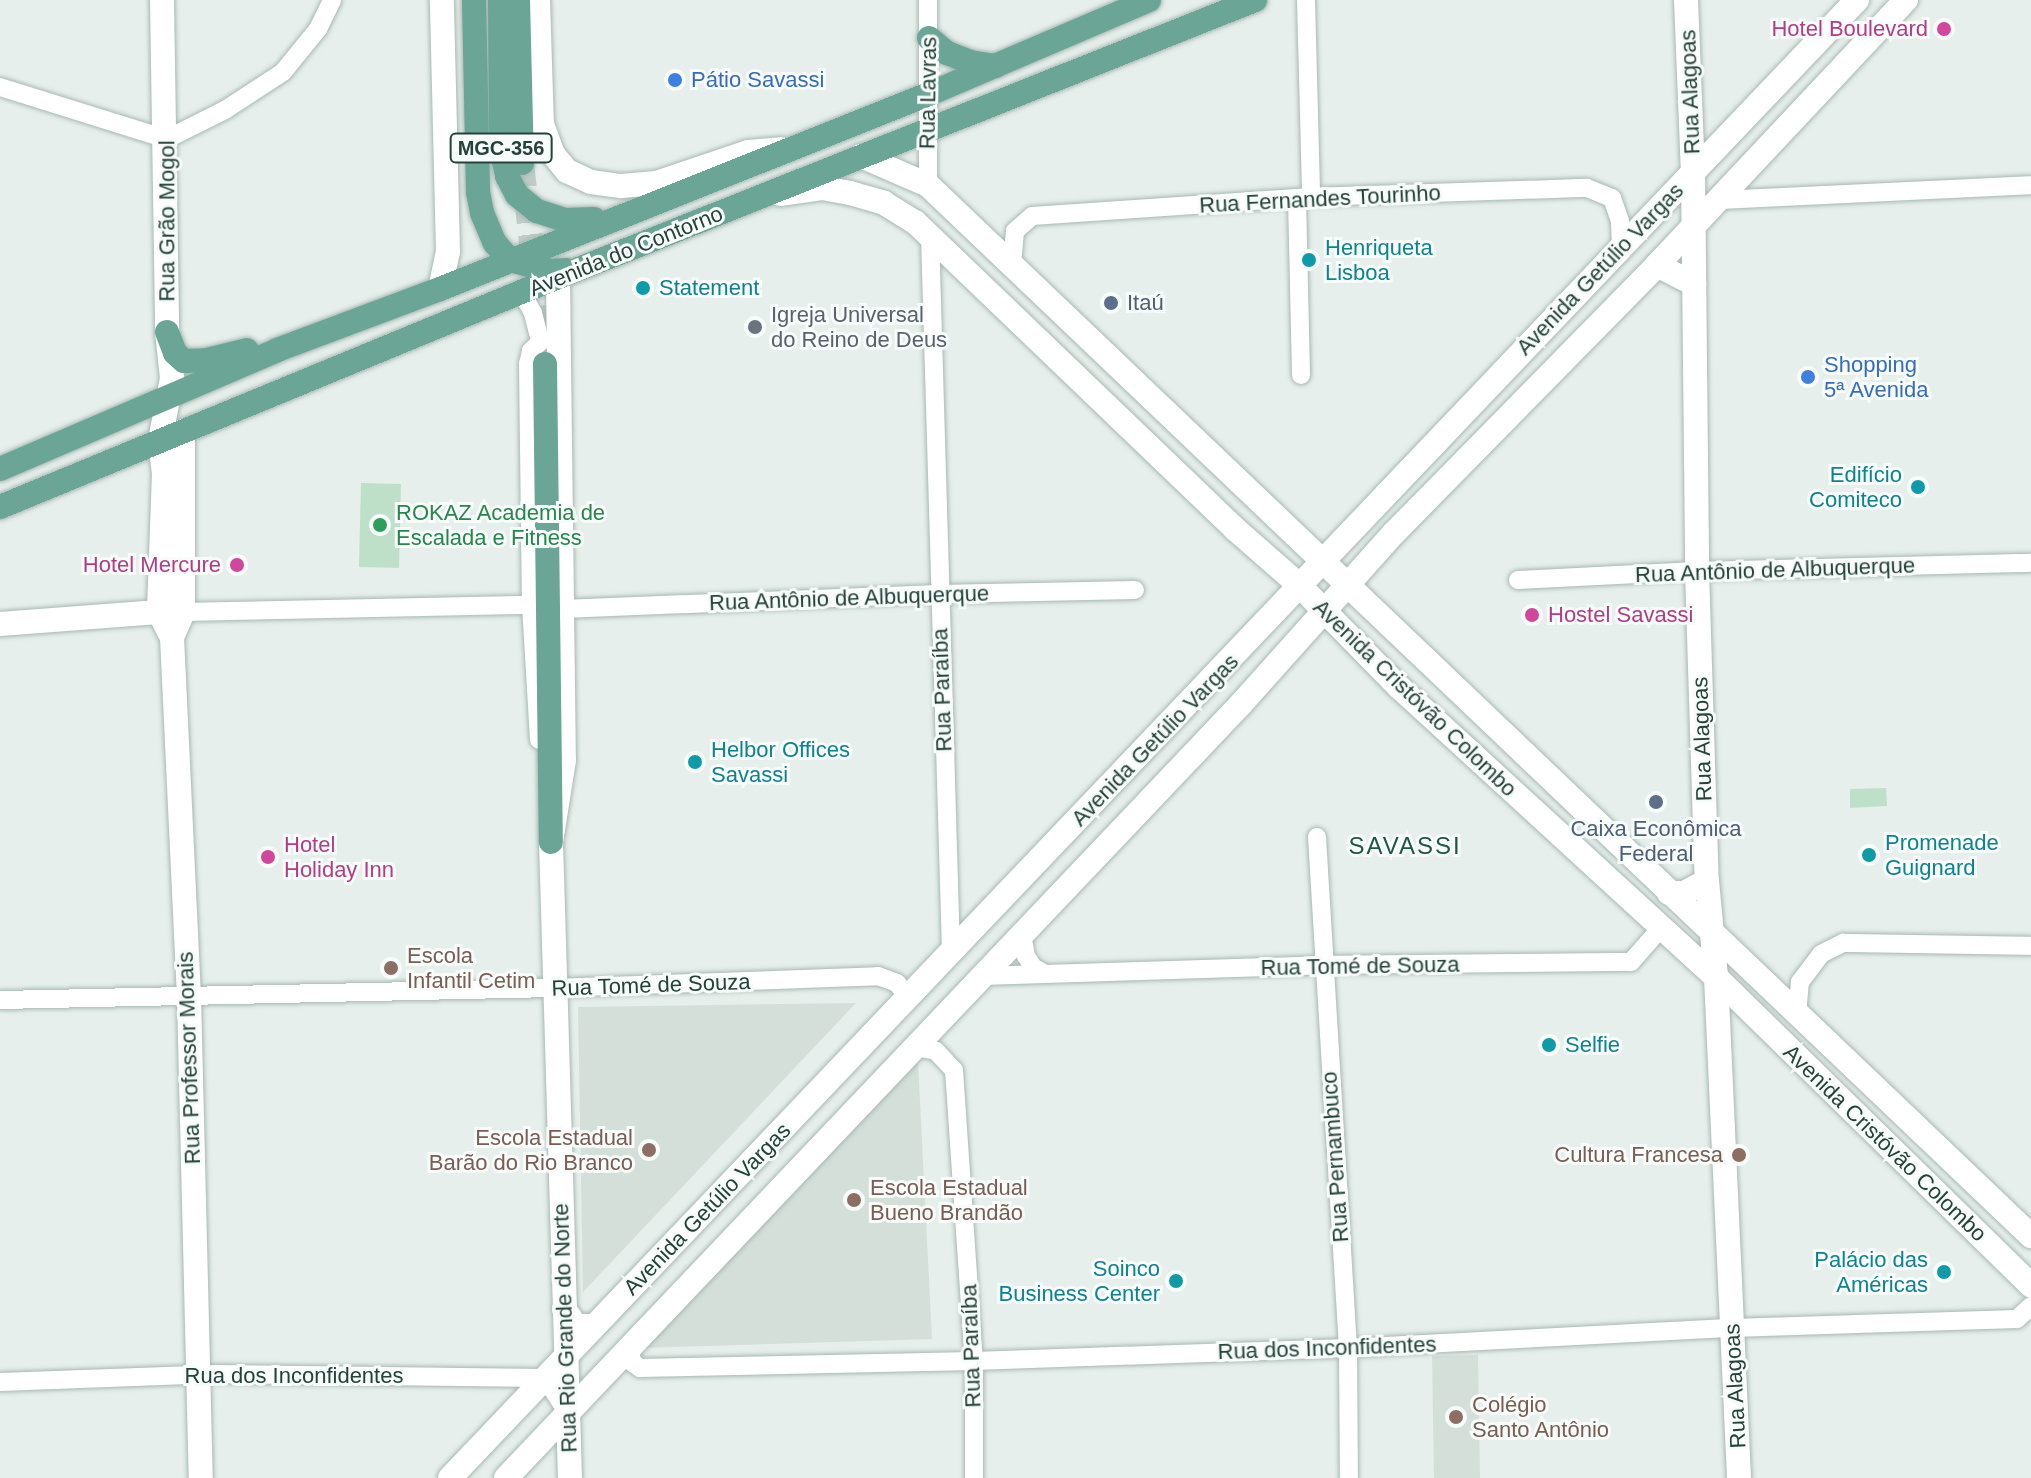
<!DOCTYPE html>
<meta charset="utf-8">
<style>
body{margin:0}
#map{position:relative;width:2031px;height:1478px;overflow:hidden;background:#e6efeb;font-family:Arial,sans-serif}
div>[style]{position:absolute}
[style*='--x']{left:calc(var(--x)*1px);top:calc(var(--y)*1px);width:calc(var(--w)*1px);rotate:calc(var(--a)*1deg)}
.built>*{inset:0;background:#d4dfda}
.green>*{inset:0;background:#bfe0c8}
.primary-tunnel>*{height:24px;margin-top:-12px;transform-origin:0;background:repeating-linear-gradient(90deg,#bfccc8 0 24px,transparent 0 36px)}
.roads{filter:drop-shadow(0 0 2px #a8b8b2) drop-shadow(0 0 2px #a8b8b2)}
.minor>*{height:18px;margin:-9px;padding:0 9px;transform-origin:9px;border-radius:9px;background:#fff}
.tertiary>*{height:24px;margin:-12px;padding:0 12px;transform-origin:12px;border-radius:12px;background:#fff}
.secondary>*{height:24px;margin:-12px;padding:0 12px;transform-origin:12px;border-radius:12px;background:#fff}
.primary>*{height:24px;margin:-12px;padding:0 12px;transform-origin:12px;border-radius:12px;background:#6aa596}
.dots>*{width:22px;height:22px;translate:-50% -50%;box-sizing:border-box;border:4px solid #f7fbf9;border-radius:50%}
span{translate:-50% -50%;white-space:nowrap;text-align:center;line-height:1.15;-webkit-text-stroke:6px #f7fbf9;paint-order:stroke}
.shield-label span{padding:2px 6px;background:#f7fbf9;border:2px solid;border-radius:6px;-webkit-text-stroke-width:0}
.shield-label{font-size:20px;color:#24423a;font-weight:700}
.hotel-label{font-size:22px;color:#b23c85}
.right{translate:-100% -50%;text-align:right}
.left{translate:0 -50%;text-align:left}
.shop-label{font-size:22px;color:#366cbe}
.street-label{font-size:22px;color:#24423a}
.culture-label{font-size:22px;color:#0d838f}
.service-label{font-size:22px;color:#4e5e75}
.worship-label{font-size:22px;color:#5b616d}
.leisure-label{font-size:22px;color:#27864d}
.education-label{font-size:22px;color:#785e54}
.neighbourhood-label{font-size:24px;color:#1f5548;letter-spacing:2px}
</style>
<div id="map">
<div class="built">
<div style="clip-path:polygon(856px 1003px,583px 1292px,578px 1007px)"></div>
<div style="clip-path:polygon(918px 1062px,932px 1339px,640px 1348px)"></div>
<div style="clip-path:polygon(1478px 1355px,1480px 1478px,1434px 1478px,1432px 1356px)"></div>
</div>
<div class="green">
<div style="clip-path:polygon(361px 483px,401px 484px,399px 568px,359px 567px)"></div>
<div style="clip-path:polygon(1886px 788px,1887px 806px,1850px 808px,1850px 789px)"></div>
</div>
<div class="primary-tunnel">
<div style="--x:522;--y:163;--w:202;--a:83.5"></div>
</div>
<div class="roads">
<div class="minor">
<div style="--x:1306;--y:0;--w:197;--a:88.5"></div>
<div style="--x:0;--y:87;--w:175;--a:17.3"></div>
<div style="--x:167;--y:139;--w:65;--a:-26.6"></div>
<div style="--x:225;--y:110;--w:69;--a:-33.2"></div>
<div style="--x:283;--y:72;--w:55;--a:-50.9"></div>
<div style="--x:318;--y:29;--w:32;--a:-64"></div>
<div style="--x:928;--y:185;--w:185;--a:-90"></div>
<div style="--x:1297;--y:198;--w:177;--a:88.7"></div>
<div style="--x:1718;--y:200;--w:313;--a:-2.7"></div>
<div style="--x:930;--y:235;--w:717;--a:88.32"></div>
<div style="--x:1012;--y:265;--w:34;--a:-85"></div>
<div style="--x:1015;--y:231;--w:23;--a:-41"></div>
<div style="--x:1032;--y:216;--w:280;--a:-3.9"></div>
<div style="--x:1311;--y:197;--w:276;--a:-1.9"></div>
<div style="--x:1587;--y:188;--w:27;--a:22"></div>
<div style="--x:1612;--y:198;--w:24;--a:71"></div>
<div style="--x:1620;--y:221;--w:26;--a:88"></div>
<div style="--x:521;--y:292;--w:24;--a:60"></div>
<div style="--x:533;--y:313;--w:30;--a:76"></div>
<div style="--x:540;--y:342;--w:13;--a:135"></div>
<div style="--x:531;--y:351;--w:13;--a:103"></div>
<div style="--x:528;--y:364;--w:241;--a:89.3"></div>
<div style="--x:531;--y:605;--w:135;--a:86.6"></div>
<div style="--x:1518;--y:580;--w:179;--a:-2.9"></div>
<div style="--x:1697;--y:571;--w:334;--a:-1.4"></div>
<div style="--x:562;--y:609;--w:377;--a:-2.3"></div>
<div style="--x:939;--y:594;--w:196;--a:-1.2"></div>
<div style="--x:183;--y:612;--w:348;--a:-1.2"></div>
<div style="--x:1317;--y:837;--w:512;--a:86.53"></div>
<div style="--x:1348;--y:1348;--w:130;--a:89.6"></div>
<div style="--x:1022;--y:934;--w:22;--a:80"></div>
<div style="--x:1026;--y:956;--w:13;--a:58"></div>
<div style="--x:1033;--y:967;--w:14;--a:30"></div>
<div style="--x:981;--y:976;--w:342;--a:-1.8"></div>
<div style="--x:1323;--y:965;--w:308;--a:-0.6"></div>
<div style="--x:1631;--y:962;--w:44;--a:-48.7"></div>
<div style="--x:0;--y:1000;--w:555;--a:-1.24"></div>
<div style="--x:555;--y:988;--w:323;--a:-2.1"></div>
<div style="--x:878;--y:976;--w:20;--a:20"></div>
<div style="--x:897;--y:983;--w:19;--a:54"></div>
<div style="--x:1797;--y:1015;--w:33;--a:-85"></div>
<div style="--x:1800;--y:982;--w:35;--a:-53"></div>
<div style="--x:1821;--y:954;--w:25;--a:-27"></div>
<div style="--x:1843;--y:943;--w:188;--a:0.9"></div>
<div style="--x:916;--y:1047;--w:20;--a:11"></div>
<div style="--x:936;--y:1051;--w:26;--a:47"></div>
<div style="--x:954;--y:1070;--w:292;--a:86.1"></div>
<div style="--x:974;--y:1361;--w:117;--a:90"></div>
<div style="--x:629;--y:1350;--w:14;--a:73"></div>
<div style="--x:633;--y:1363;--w:9;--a:36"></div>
<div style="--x:640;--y:1368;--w:334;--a:-1.2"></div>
<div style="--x:974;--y:1361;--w:374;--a:-2"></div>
<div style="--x:1348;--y:1348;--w:385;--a:-3"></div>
<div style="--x:1732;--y:1328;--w:285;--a:-1.8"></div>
<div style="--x:2017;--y:1319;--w:19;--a:-43"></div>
<div style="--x:0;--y:1382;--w:215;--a:-2.1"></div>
<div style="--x:215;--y:1374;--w:330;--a:0.7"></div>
<div style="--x:545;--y:1378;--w:40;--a:57.1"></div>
</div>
<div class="tertiary">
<div style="--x:162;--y:0;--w:332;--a:89.1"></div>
<div style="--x:167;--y:332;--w:46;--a:83.8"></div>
<div style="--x:172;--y:378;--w:64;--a:100.8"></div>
<div style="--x:160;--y:441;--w:32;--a:83"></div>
<div style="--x:164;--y:473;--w:139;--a:92.1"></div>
<div style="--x:159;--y:612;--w:28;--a:63"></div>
<div style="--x:172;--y:637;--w:360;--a:87.3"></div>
<div style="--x:189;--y:997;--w:481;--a:88.6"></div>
<div style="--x:538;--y:0;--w:124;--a:88.2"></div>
<div style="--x:542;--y:124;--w:32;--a:70"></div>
<div style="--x:553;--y:154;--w:22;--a:51"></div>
<div style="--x:567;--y:171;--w:26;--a:25"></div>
<div style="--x:591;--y:182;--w:30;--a:8"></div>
<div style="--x:621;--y:186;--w:35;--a:-5"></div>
<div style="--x:656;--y:183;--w:97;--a:-18.6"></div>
<div style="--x:748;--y:152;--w:33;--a:-5"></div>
<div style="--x:1686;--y:0;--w:171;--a:87.7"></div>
<div style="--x:1693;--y:171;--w:400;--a:89.4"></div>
<div style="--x:1697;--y:571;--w:310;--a:88.2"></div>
<div style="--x:1707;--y:881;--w:96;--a:84.6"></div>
<div style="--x:1716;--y:977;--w:502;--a:87.37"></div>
<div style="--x:558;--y:278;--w:482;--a:89.3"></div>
<div style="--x:564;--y:760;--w:83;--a:99"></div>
<div style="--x:551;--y:842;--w:636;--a:88.29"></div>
<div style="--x:440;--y:289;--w:38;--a:-78"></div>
<div style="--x:448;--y:252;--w:252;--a:-91.4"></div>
<div style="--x:0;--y:624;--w:159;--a:-4.3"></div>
<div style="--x:172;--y:637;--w:27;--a:-66"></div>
<div style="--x:183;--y:612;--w:181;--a:-90"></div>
</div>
<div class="secondary">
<div style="--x:861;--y:156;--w:73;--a:23.4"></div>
<div style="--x:928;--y:185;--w:1524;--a:43.62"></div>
<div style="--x:780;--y:194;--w:42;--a:-8.1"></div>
<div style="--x:822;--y:188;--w:28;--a:10"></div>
<div style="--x:850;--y:193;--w:35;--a:16"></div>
<div style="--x:884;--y:203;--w:36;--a:32"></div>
<div style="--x:915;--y:222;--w:443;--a:43.8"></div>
<div style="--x:1235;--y:529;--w:86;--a:41.2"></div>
<div style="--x:1300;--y:586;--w:141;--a:45.6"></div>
<div style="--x:1399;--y:687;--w:430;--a:42.5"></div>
<div style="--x:1716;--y:977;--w:441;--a:44.4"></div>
<div style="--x:1657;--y:265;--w:42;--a:27.2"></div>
<div style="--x:1669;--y:893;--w:15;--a:0"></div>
<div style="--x:1684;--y:893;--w:26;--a:-28"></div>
<div style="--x:564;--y:1309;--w:21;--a:55"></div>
<div style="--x:576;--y:1326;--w:18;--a:0"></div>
<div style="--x:450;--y:1478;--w:2041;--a:-46.41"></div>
<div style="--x:506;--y:1478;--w:1067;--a:-46.48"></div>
<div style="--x:1241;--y:704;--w:229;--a:-48.2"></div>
<div style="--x:1394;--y:533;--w:375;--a:-45.5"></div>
<div style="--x:1657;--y:265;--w:364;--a:-46.8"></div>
</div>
<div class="primary">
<div style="--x:474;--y:0;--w:192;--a:88.8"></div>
<div style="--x:478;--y:192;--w:21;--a:79"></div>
<div style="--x:482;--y:213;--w:33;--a:67"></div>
<div style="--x:495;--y:243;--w:23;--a:49"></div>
<div style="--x:510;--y:260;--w:42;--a:15"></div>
<div style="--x:551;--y:271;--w:16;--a:-4"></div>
<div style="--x:500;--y:0;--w:149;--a:89.6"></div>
<div style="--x:501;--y:149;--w:28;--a:77"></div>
<div style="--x:507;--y:176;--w:21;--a:62"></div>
<div style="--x:517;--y:195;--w:26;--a:39"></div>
<div style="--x:537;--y:211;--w:29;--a:18"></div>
<div style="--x:565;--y:220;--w:29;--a:-2"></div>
<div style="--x:518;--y:0;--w:163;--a:88.6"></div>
<div style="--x:929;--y:38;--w:23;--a:40"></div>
<div style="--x:947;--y:53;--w:25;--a:21"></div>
<div style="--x:970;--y:62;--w:26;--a:9"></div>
<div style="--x:167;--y:332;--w:22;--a:69"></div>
<div style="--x:175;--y:353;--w:12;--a:42"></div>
<div style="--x:184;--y:361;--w:23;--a:-2"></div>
<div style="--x:207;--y:360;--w:41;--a:-14"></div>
<div style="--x:545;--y:364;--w:478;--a:89.3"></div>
<div style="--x:0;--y:469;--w:301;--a:-23.2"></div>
<div style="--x:277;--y:350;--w:174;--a:-20.5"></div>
<div style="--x:440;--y:289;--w:526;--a:-21.74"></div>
<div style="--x:929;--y:94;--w:239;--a:-23.1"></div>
<div style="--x:0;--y:507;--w:564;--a:-22.42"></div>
<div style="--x:521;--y:292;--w:790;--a:-21.69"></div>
</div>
</div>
<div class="dots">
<div style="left:1944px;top:29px;background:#d1479c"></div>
<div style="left:675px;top:80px;background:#3f7fe0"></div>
<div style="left:1309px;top:260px;background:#0f9aa8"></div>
<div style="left:643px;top:288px;background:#0f9aa8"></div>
<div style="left:1111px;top:303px;background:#5c6f8a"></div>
<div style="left:755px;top:327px;background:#6b7280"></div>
<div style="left:1808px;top:377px;background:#3f7fe0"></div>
<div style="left:1918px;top:487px;background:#0f9aa8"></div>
<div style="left:380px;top:525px;background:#2e9e5b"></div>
<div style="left:237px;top:565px;background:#d1479c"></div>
<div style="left:1532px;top:615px;background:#d1479c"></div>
<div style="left:695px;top:762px;background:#0f9aa8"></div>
<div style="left:1656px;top:802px;background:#5c6f8a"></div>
<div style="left:1869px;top:855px;background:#0f9aa8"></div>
<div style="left:268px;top:857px;background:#d1479c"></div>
<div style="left:391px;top:968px;background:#8d6e63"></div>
<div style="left:1549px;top:1045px;background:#0f9aa8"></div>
<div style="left:649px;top:1150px;background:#8d6e63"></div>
<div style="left:1739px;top:1155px;background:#8d6e63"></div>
<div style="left:854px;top:1200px;background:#8d6e63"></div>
<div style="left:1944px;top:1272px;background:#0f9aa8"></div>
<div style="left:1176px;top:1281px;background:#0f9aa8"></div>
<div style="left:1456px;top:1417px;background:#8d6e63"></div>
</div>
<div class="shield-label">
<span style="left:501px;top:148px">MGC-356</span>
</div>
<div class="hotel-label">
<span class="right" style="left:1928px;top:29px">Hotel Boulevard</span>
<span class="right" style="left:221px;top:565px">Hotel Mercure</span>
<span class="left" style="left:1548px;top:615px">Hostel Savassi</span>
<span class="left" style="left:284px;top:857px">Hotel<br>Holiday Inn</span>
</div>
<div class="shop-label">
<span class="left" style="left:691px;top:80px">Pátio Savassi</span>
<span class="left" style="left:1824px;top:377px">Shopping<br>5ª Avenida</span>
</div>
<div class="street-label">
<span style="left:1690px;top:92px;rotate:-92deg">Rua Alagoas</span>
<span style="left:928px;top:93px;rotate:-89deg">Rua Lavras</span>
<span style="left:1320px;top:199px;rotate:-3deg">Rua Fernandes Tourinho</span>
<span style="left:167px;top:221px;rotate:-90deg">Rua Grão Mogol</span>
<span style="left:626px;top:251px;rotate:-22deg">Avenida do Contorno</span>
<span style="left:1600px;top:269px;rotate:-46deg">Avenida Getúlio Vargas</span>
<span style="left:1775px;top:570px;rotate:-2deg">Rua Antônio de Albuquerque</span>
<span style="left:849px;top:598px;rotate:-2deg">Rua Antônio de Albuquerque</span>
<span style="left:942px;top:690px;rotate:-92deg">Rua Paraíba</span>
<span style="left:1415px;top:698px;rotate:44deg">Avenida Cristóvão Colombo</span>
<span style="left:1702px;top:739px;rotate:-92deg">Rua Alagoas</span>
<span style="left:1155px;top:740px;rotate:-46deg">Avenida Getúlio Vargas</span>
<span style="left:1360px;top:966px;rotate:-1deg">Rua Tomé de Souza</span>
<span style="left:651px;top:985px;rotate:-2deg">Rua Tomé de Souza</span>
<span style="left:189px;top:1058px;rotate:-92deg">Rua Professor Morais</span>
<span style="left:1885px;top:1143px;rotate:44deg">Avenida Cristóvão Colombo</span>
<span style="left:1335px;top:1157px;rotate:-94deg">Rua Pernambuco</span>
<span style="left:707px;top:1209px;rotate:-46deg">Avenida Getúlio Vargas</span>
<span style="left:565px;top:1328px;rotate:-92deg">Rua Rio Grande do Norte</span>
<span style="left:971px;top:1346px;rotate:-92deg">Rua Paraíba</span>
<span style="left:1327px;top:1348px;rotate:-2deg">Rua dos Inconfidentes</span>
<span style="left:294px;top:1376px">Rua dos Inconfidentes</span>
<span style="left:1735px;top:1386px;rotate:-93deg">Rua Alagoas</span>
</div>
<div class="culture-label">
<span class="left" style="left:1325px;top:260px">Henriqueta<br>Lisboa</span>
<span class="left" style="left:659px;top:288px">Statement</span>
<span class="right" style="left:1902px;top:487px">Edifício<br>Comiteco</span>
<span class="left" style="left:711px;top:762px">Helbor Offices<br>Savassi</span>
<span class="left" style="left:1885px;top:855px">Promenade<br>Guignard</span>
<span class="left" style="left:1565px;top:1045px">Selfie</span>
<span class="right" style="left:1928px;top:1272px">Palácio das<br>Américas</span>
<span class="right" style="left:1160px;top:1281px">Soinco<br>Business Center</span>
</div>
<div class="service-label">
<span class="left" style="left:1127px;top:303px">Itaú</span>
<span style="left:1656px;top:841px">Caixa Econômica<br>Federal</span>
</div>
<div class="worship-label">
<span class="left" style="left:771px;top:327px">Igreja Universal<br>do Reino de Deus</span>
</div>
<div class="leisure-label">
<span class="left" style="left:396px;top:525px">ROKAZ Academia de<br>Escalada e Fitness</span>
</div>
<div class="education-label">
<span class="left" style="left:407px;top:968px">Escola<br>Infantil Cetim</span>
<span class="right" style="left:633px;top:1150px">Escola Estadual<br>Barão do Rio Branco</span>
<span class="right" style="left:1723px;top:1155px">Cultura Francesa</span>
<span class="left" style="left:870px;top:1200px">Escola Estadual<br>Bueno Brandão</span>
<span class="left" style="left:1472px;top:1417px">Colégio<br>Santo Antônio</span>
</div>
<div class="neighbourhood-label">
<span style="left:1405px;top:846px">SAVASSI</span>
</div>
</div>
